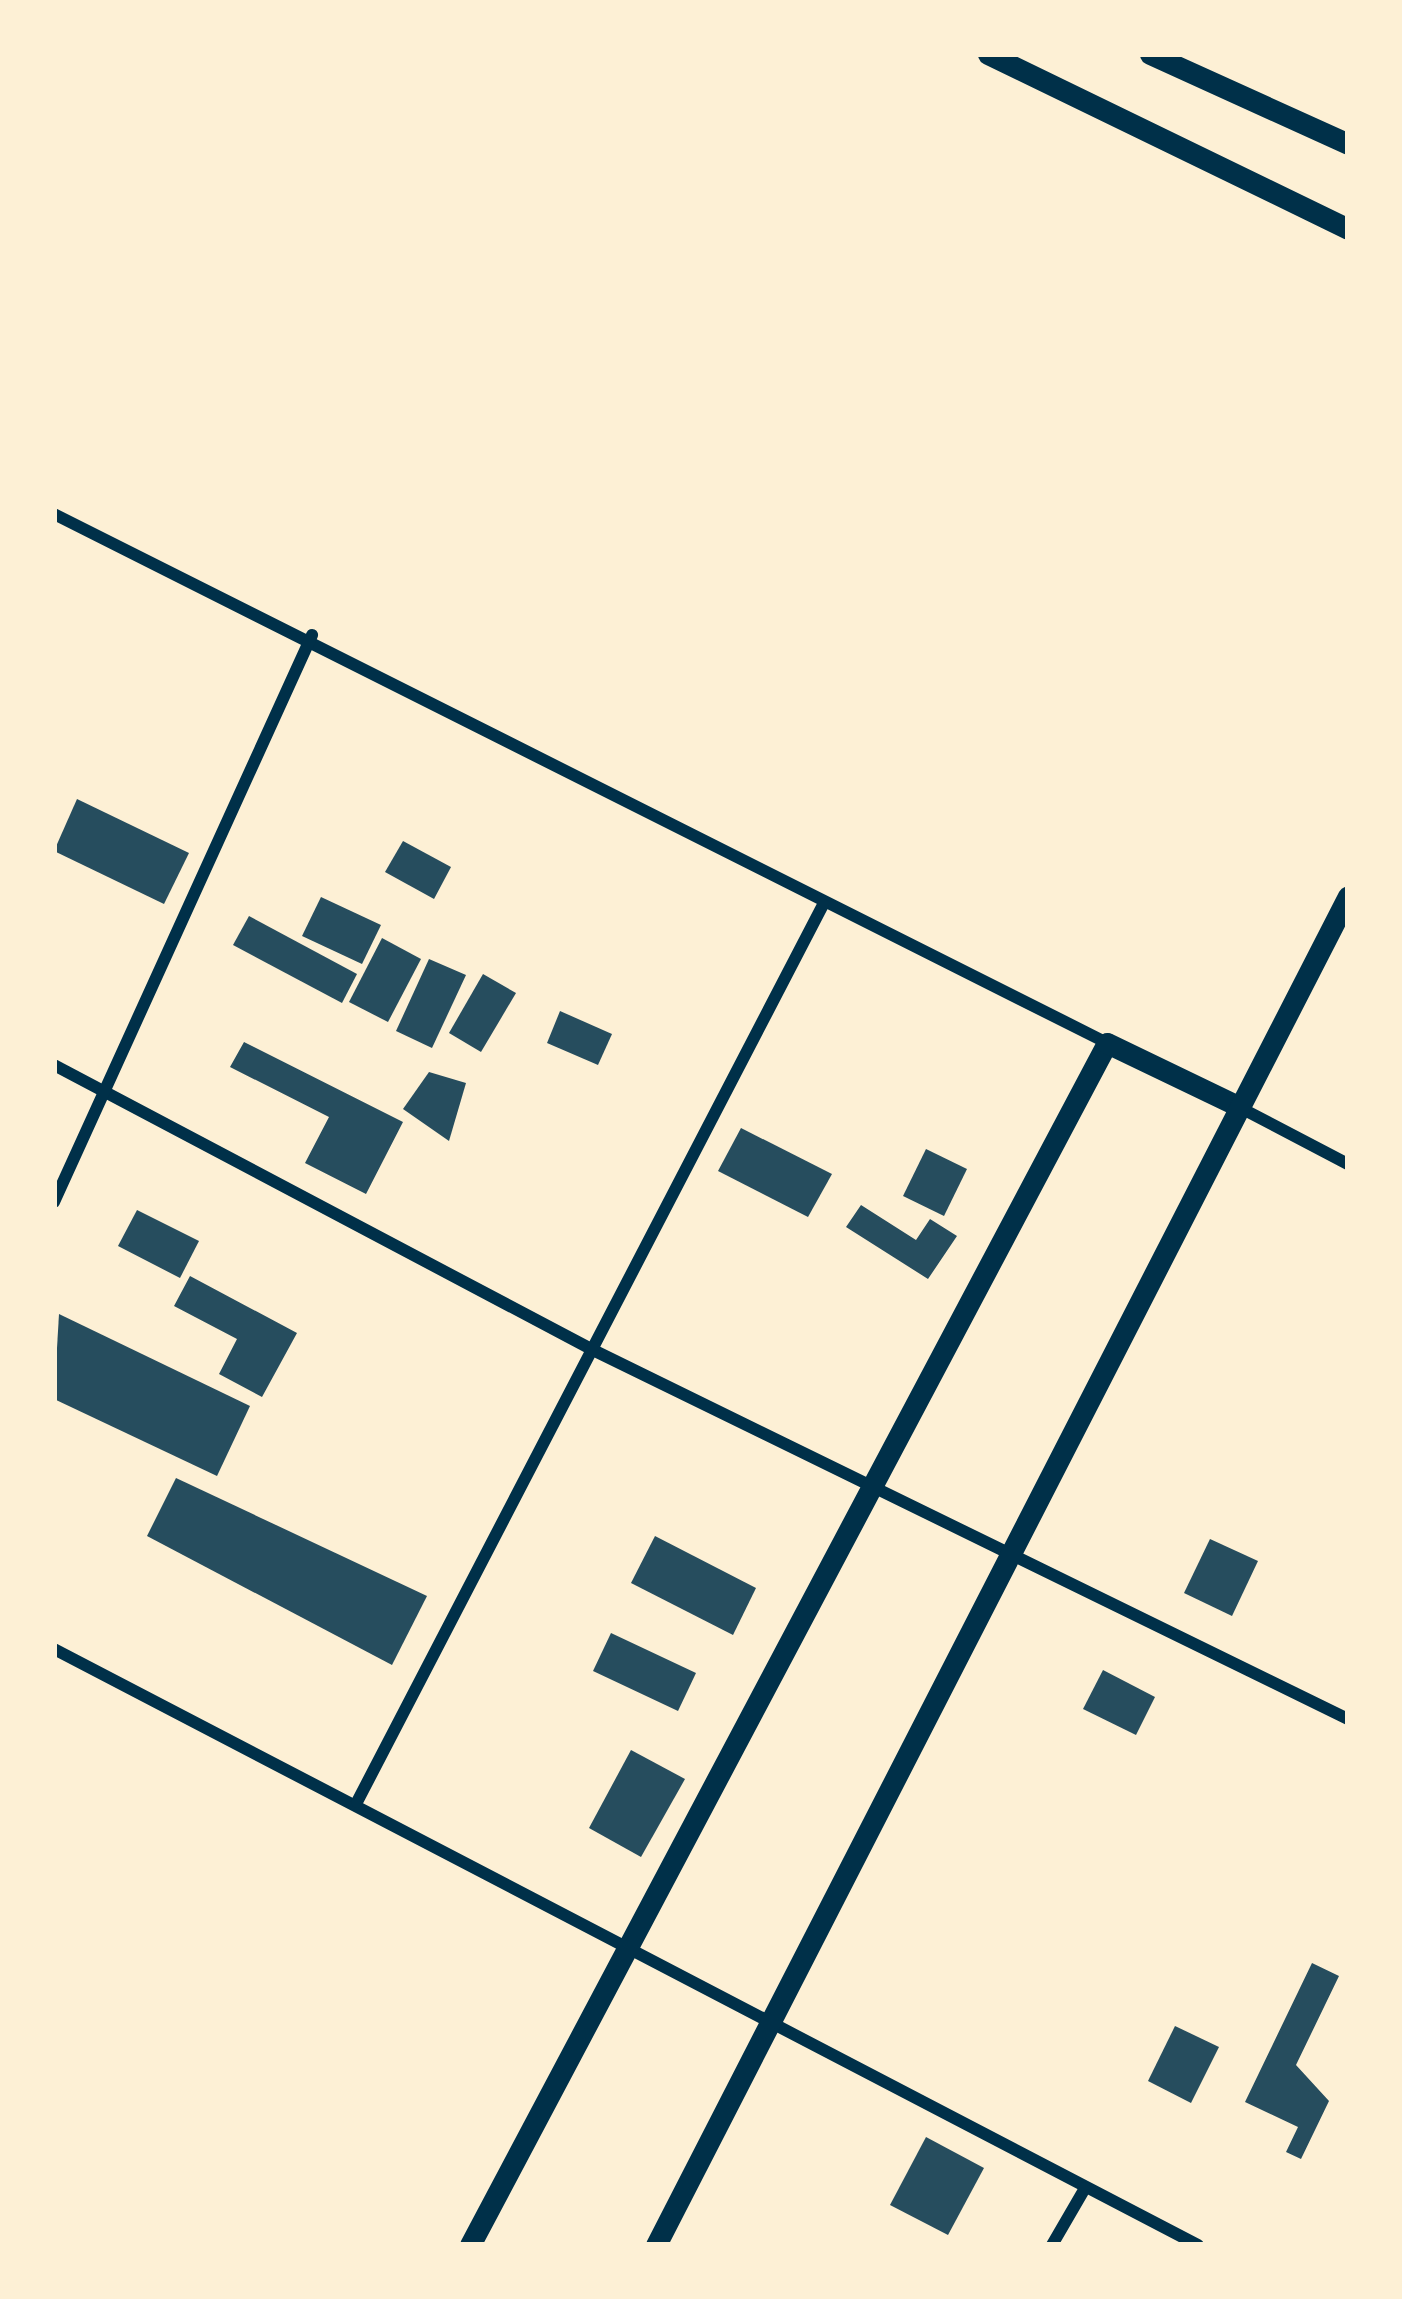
<!DOCTYPE html>
<style>
body{margin:0}
#map{position:relative;width:1402px;height:2299px;overflow:hidden;background:#fdf0d5;font-family:"Sofia Sans Condensed",sans-serif}
div>[style]{position:absolute}
[style*='--x']{left:calc(var(--x)*1px);top:calc(var(--y)*1px);width:calc(var(--w)*1px);rotate:calc(var(--a)*1deg)}
.building>*{inset:0;background:#264d5e}
.minor>*{height:12px;margin:-6px;padding:0 6px;transform-origin:6px;border-radius:6px;background:#003049}
.tertiary>*{height:21px;margin:-10.5px;padding:0 10.5px;transform-origin:10.5px;border-radius:10.5px;background:#003049}
span{translate:-50% -50%;white-space:nowrap;text-align:center;line-height:1.15;-webkit-text-stroke:9px #fdf0d5;paint-order:stroke}
.frame{position:absolute;inset:0;border:57px solid #fdf0d5;pointer-events:none}
</style>
<div id="map">
<div class="building">
<div style="clip-path:polygon(77px 799px,189px 853px,164px 904px,54px 851px)"></div>
<div style="clip-path:polygon(403px 841px,451px 867px,434px 899px,385px 872px)"></div>
<div style="clip-path:polygon(321px 897px,381px 925px,362px 964px,302px 936px)"></div>
<div style="clip-path:polygon(249px 916px,357px 974px,342px 1003px,233px 945px)"></div>
<div style="clip-path:polygon(382px 938px,421px 959px,388px 1022px,349px 1002px)"></div>
<div style="clip-path:polygon(429px 959px,466px 975px,432px 1048px,396px 1031px)"></div>
<div style="clip-path:polygon(483px 974px,516px 993px,481px 1052px,449px 1033px)"></div>
<div style="clip-path:polygon(560px 1011px,612px 1034px,598px 1065px,547px 1043px)"></div>
<div style="clip-path:polygon(244px 1042px,403px 1122px,366px 1194px,305px 1163px,329px 1117px,230px 1067px)"></div>
<div style="clip-path:polygon(429px 1072px,466px 1083px,449px 1141px,403px 1109px)"></div>
<div style="clip-path:polygon(741px 1128px,832px 1174px,808px 1217px,718px 1171px)"></div>
<div style="clip-path:polygon(926px 1149px,967px 1169px,944px 1216px,903px 1196px)"></div>
<div style="clip-path:polygon(861px 1205px,916px 1240px,930px 1219px,957px 1236px,928px 1279px,846px 1227px)"></div>
<div style="clip-path:polygon(137px 1210px,199px 1241px,180px 1278px,118px 1246px)"></div>
<div style="clip-path:polygon(190px 1276px,297px 1333px,262px 1397px,219px 1374px,237px 1339px,174px 1306px)"></div>
<div style="clip-path:polygon(59px 1314px,250px 1406px,217px 1476px,54px 1399px)"></div>
<div style="clip-path:polygon(176px 1478px,427px 1596px,392px 1665px,147px 1536px)"></div>
<div style="clip-path:polygon(655px 1536px,756px 1588px,733px 1635px,631px 1583px)"></div>
<div style="clip-path:polygon(1210px 1539px,1258px 1561px,1232px 1616px,1184px 1593px)"></div>
<div style="clip-path:polygon(611px 1633px,696px 1673px,678px 1711px,593px 1671px)"></div>
<div style="clip-path:polygon(1103px 1670px,1155px 1697px,1136px 1735px,1083px 1709px)"></div>
<div style="clip-path:polygon(631px 1750px,685px 1779px,641px 1857px,589px 1828px)"></div>
<div style="clip-path:polygon(1312px 1963px,1339px 1976px,1296px 2065px,1329px 2101px,1301px 2159px,1286px 2152px,1298px 2127px,1245px 2102px)"></div>
<div style="clip-path:polygon(1175px 2026px,1219px 2047px,1191px 2103px,1148px 2081px)"></div>
<div style="clip-path:polygon(926px 2137px,984px 2168px,948px 2235px,890px 2205px)"></div>
</div>
<div class="minor">
<div style="--x:54;--y:514;--w:1178;--a:26.67"></div>
<div style="--x:54;--y:1065;--w:610;--a:27.87"></div>
<div style="--x:593;--y:1350;--w:840;--a:26.05"></div>
<div style="--x:1235;--y:1105;--w:127;--a:27.6"></div>
<div style="--x:54;--y:1202;--w:623;--a:-65.53"></div>
<div style="--x:54;--y:1649;--w:1290;--a:27.52"></div>
<div style="--x:357;--y:1802;--w:1011;--a:-62.55"></div>
<div style="--x:1052;--y:2245;--w:66;--a:-59.9"></div>
</div>
<div class="tertiary">
<div style="--x:988;--y:54;--w:400;--a:25.9"></div>
<div style="--x:1150;--y:54;--w:217;--a:24.4"></div>
<div style="--x:470;--y:2245;--w:1360;--a:-62.08"></div>
<div style="--x:1107;--y:1043;--w:141;--a:25.7"></div>
<div style="--x:656;--y:2245;--w:1516;--a:-62.84"></div>
</div>
<div class="frame"></div>
</div>
